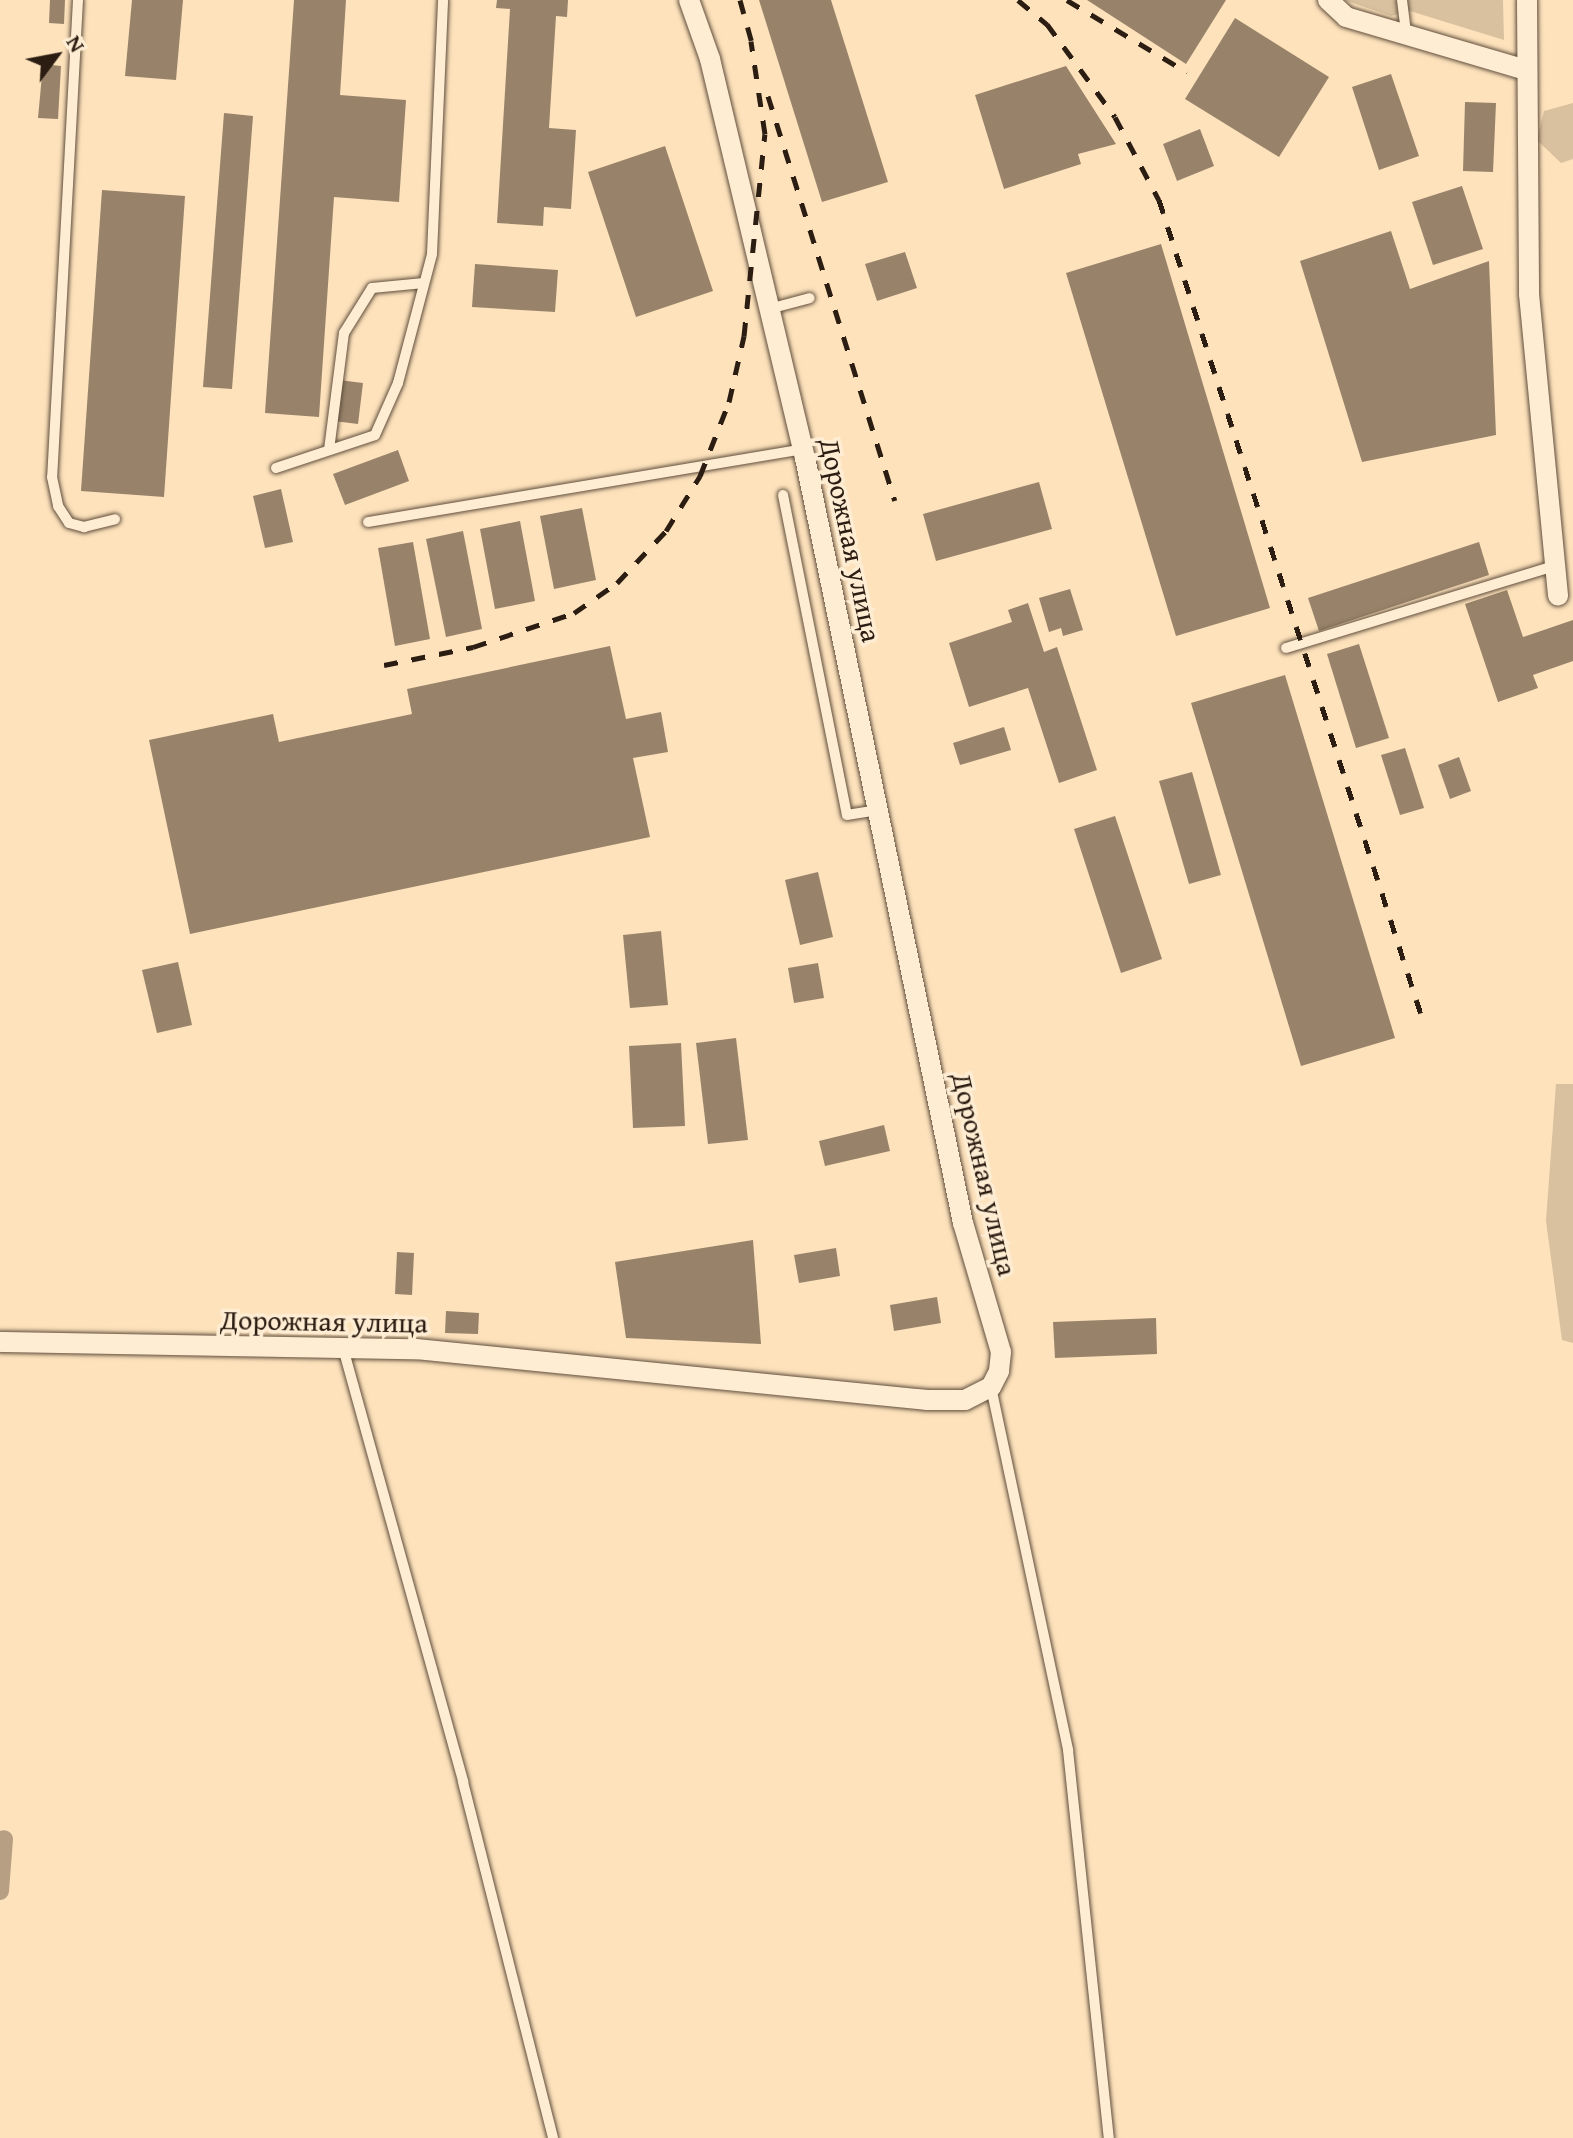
<!DOCTYPE html>
<meta charset="utf-8">
<style>
body{margin:0}
#map{position:relative;width:1573px;height:2138px;overflow:hidden;background:#fde2bc;font-family:"Gentium Book Plus",serif}
div>[style]{position:absolute}
[style*='--x']{left:calc(var(--x)*1px);top:calc(var(--y)*1px);width:calc(var(--w)*1px);rotate:calc(var(--a)*1deg)}
.green>*{inset:0;background:#d9c19f}
.canal>*{height:18px;margin:-9px;padding:0 9px;transform-origin:9px;border-radius:9px;background:#b69f82}
.building>*{inset:0;background:#98836a}
.roads{filter:drop-shadow(0 0 2px #604e3c) drop-shadow(0 0 2px #604e3c)}
.service>*{height:10px;margin:-5px;padding:0 5px;transform-origin:5px;border-radius:5px;background:#feecd3}
.minor>*{height:20px;margin:-10px;padding:0 10px;transform-origin:10px;border-radius:10px;background:#feecd3}
.rail>*{height:5px;margin-top:-2.5px;transform-origin:0;background:repeating-linear-gradient(90deg,#2b1d12 0 14px,transparent 0 28px)}
span{translate:-50% -50%;white-space:nowrap;text-align:center;line-height:1.15;-webkit-text-stroke:7px #feecd3;paint-order:stroke}
.street-label{font-size:28px;color:#2b1d12}
.north{position:absolute;left:16px;top:16px;width:80px;height:80px;-webkit-text-stroke:6px #feecd3;paint-order:stroke;rotate:58deg;font-size:22px;font-weight:700;line-height:32px;text-align:center;color:#2b1d12}
.north::after{content:'';display:block;margin:auto;width:28px;height:36px;background:#2b1d12;clip-path:polygon(50% 0,100% 100%,50% 72%,0 100%)}
</style>
<div id="map">
<div class="green">
<div style="clip-path:polygon(1344px 0,1503px 0,1504px 40px,1410px 11px,1391px 16px)"></div>
<div style="clip-path:polygon(1573px 103px,1573px 159px,1561px 163px,1537px 140px,1544px 111px)"></div>
<div style="clip-path:polygon(1556px 1084px,1573px 1084px,1573px 1343px,1562px 1340px,1546px 1221px)"></div>
</div>
<div class="canal">
<div style="--x:0;--y:1891;--w:52;--a:-85.6"></div>
</div>
<div class="building">
<div style="clip-path:polygon(50px 0,65px 0,64px 24px,49px 23px)"></div>
<div style="clip-path:polygon(132px 0,183px 0,176px 80px,125px 76px)"></div>
<div style="clip-path:polygon(294px 0,346px 0,340px 95px,406px 100px,399px 202px,334px 197px,319px 417px,265px 413px)"></div>
<div style="clip-path:polygon(497px 0,568px 0,567px 17px,556px 16px,549px 128px,576px 130px,571px 209px,544px 207px,543px 226px,497px 223px,510px 9px,496px 8px)"></div>
<div style="clip-path:polygon(759px 0,831px 0,888px 182px,822px 202px)"></div>
<div style="clip-path:polygon(1087px 0,1226px 0,1186px 64px)"></div>
<div style="clip-path:polygon(1235px 18px,1329px 77px,1279px 157px,1185px 99px)"></div>
<div style="clip-path:polygon(43px 64px,61px 66px,58px 119px,38px 118px)"></div>
<div style="clip-path:polygon(1066px 66px,1116px 144px,1078px 154px,1081px 164px,1004px 189px,975px 95px)"></div>
<div style="clip-path:polygon(1391px 74px,1419px 156px,1379px 170px,1352px 87px)"></div>
<div style="clip-path:polygon(1465px 102px,1496px 103px,1493px 172px,1463px 171px)"></div>
<div style="clip-path:polygon(224px 113px,253px 116px,232px 389px,203px 387px)"></div>
<div style="clip-path:polygon(1200px 129px,1214px 166px,1177px 181px,1163px 144px)"></div>
<div style="clip-path:polygon(665px 146px,713px 291px,636px 317px,588px 172px)"></div>
<div style="clip-path:polygon(1462px 186px,1483px 249px,1433px 265px,1412px 202px)"></div>
<div style="clip-path:polygon(102px 190px,185px 196px,164px 497px,81px 491px)"></div>
<div style="clip-path:polygon(1391px 231px,1410px 289px,1489px 261px,1496px 435px,1362px 462px,1300px 261px)"></div>
<div style="clip-path:polygon(1161px 244px,1270px 608px,1176px 636px,1066px 273px)"></div>
<div style="clip-path:polygon(905px 252px,917px 288px,877px 301px,865px 264px)"></div>
<div style="clip-path:polygon(475px 264px,558px 270px,555px 312px,472px 307px)"></div>
<div style="clip-path:polygon(339px 380px,363px 383px,358px 424px,334px 421px)"></div>
<div style="clip-path:polygon(398px 450px,409px 481px,345px 505px,333px 474px)"></div>
<div style="clip-path:polygon(1039px 482px,1052px 529px,936px 561px,923px 514px)"></div>
<div style="clip-path:polygon(281px 489px,293px 542px,265px 548px,253px 496px)"></div>
<div style="clip-path:polygon(582px 508px,596px 580px,554px 589px,540px 516px)"></div>
<div style="clip-path:polygon(520px 521px,535px 601px,495px 609px,480px 529px)"></div>
<div style="clip-path:polygon(463px 531px,482px 629px,446px 637px,426px 539px)"></div>
<div style="clip-path:polygon(413px 542px,430px 639px,395px 646px,378px 548px)"></div>
<div style="clip-path:polygon(1479px 542px,1489px 575px,1319px 631px,1308px 598px)"></div>
<div style="clip-path:polygon(1070px 589px,1083px 630px,1063px 636px,1061px 628px,1049px 632px,1039px 598px)"></div>
<div style="clip-path:polygon(1507px 590px,1523px 637px,1573px 620px,1573px 661px,1533px 675px,1538px 688px,1498px 702px,1465px 604px)"></div>
<div style="clip-path:polygon(1028px 603px,1044px 652px,1057px 647px,1097px 770px,1059px 783px,1028px 688px,969px 707px,949px 643px,1012px 622px,1008px 610px)"></div>
<div style="clip-path:polygon(1359px 644px,1389px 738px,1356px 748px,1327px 654px)"></div>
<div style="clip-path:polygon(610px 646px,626px 719px,661px 712px,668px 752px,633px 758px,650px 837px,190px 934px,149px 740px,273px 714px,279px 742px,412px 714px,407px 689px)"></div>
<div style="clip-path:polygon(1285px 675px,1395px 1038px,1301px 1066px,1191px 703px)"></div>
<div style="clip-path:polygon(1004px 727px,1011px 750px,960px 765px,953px 743px)"></div>
<div style="clip-path:polygon(1405px 748px,1424px 808px,1400px 815px,1381px 755px)"></div>
<div style="clip-path:polygon(1459px 757px,1471px 791px,1450px 799px,1438px 765px)"></div>
<div style="clip-path:polygon(1192px 772px,1221px 875px,1189px 884px,1159px 781px)"></div>
<div style="clip-path:polygon(1115px 816px,1162px 959px,1121px 973px,1074px 829px)"></div>
<div style="clip-path:polygon(818px 872px,833px 937px,800px 945px,785px 880px)"></div>
<div style="clip-path:polygon(661px 931px,668px 1005px,630px 1008px,623px 935px)"></div>
<div style="clip-path:polygon(178px 962px,192px 1025px,157px 1033px,142px 970px)"></div>
<div style="clip-path:polygon(818px 963px,824px 998px,794px 1003px,788px 968px)"></div>
<div style="clip-path:polygon(736px 1038px,748px 1140px,708px 1144px,696px 1043px)"></div>
<div style="clip-path:polygon(681px 1043px,685px 1126px,633px 1128px,629px 1046px)"></div>
<div style="clip-path:polygon(884px 1125px,890px 1151px,825px 1166px,819px 1141px)"></div>
<div style="clip-path:polygon(753px 1240px,761px 1344px,626px 1338px,615px 1262px)"></div>
<div style="clip-path:polygon(836px 1248px,840px 1276px,799px 1283px,794px 1255px)"></div>
<div style="clip-path:polygon(397px 1252px,414px 1253px,412px 1295px,395px 1294px)"></div>
<div style="clip-path:polygon(937px 1297px,941px 1323px,894px 1331px,890px 1305px)"></div>
<div style="clip-path:polygon(446px 1311px,479px 1313px,478px 1334px,445px 1333px)"></div>
<div style="clip-path:polygon(1156px 1318px,1157px 1354px,1055px 1358px,1053px 1322px)"></div>
</div>
<div class="roads">
<div class="service">
<div style="--x:78;--y:0;--w:478;--a:93.1"></div>
<div style="--x:52;--y:477;--w:30;--a:78"></div>
<div style="--x:58;--y:506;--w:20;--a:57"></div>
<div style="--x:69;--y:523;--w:16;--a:15"></div>
<div style="--x:84;--y:527;--w:32;--a:-14"></div>
<div style="--x:1402;--y:0;--w:34;--a:83"></div>
<div style="--x:769;--y:309;--w:42;--a:-15"></div>
<div style="--x:329;--y:450;--w:118;--a:-82.7"></div>
<div style="--x:344;--y:333;--w:53;--a:-58.1"></div>
<div style="--x:372;--y:288;--w:52;--a:-5.5"></div>
<div style="--x:276;--y:468;--w:104;--a:-18.4"></div>
<div style="--x:375;--y:435;--w:57;--a:-66.1"></div>
<div style="--x:398;--y:383;--w:133;--a:-75.2"></div>
<div style="--x:432;--y:254;--w:254;--a:-87.5"></div>
<div style="--x:783;--y:495;--w:326;--a:78.7"></div>
<div style="--x:847;--y:815;--w:33;--a:-9"></div>
<div style="--x:368;--y:522;--w:441;--a:-9.5"></div>
<div style="--x:1286;--y:648;--w:281;--a:-17"></div>
<div style="--x:343;--y:1348;--w:450;--a:74.5"></div>
<div style="--x:463;--y:1782;--w:367;--a:75.8"></div>
<div style="--x:991;--y:1387;--w:371;--a:78"></div>
<div style="--x:1068;--y:1750;--w:390;--a:84"></div>
</div>
<div class="minor">
<div style="--x:1328;--y:0;--w:25;--a:43"></div>
<div style="--x:1346;--y:17;--w:188;--a:16.4"></div>
<div style="--x:1527;--y:0;--w:294;--a:89.6"></div>
<div style="--x:1529;--y:294;--w:303;--a:84.5"></div>
<div style="--x:0;--y:1342;--w:416;--a:1"></div>
<div style="--x:416;--y:1349;--w:514;--a:5.7"></div>
<div style="--x:927;--y:1400;--w:38;--a:0"></div>
<div style="--x:965;--y:1400;--w:29;--a:-27"></div>
<div style="--x:991;--y:1387;--w:18;--a:-63"></div>
<div style="--x:999;--y:1371;--w:19;--a:-84"></div>
<div style="--x:1001;--y:1352;--w:134;--a:-106.4"></div>
<div style="--x:963;--y:1223;--w:781;--a:-101.67"></div>
<div style="--x:805;--y:458;--w:410;--a:-103.4"></div>
<div style="--x:710;--y:59;--w:63;--a:-109.6"></div>
</div>
</div>
<div class="rail">
<div style="--x:740;--y:0;--w:52;--a:74.4"></div>
<div style="--x:1018;--y:0;--w:38;--a:40"></div>
<div style="--x:1047;--y:24;--w:115;--a:53.8"></div>
<div style="--x:1115;--y:117;--w:94;--a:62.1"></div>
<div style="--x:1159;--y:200;--w:862;--a:72.17"></div>
<div style="--x:1067;--y:0;--w:140;--a:31"></div>
<div style="--x:768;--y:96;--w:424;--a:72.6"></div>
<div style="--x:384;--y:665;--w:91;--a:-11.4"></div>
<div style="--x:473;--y:647;--w:107;--a:-18.6"></div>
<div style="--x:574;--y:613;--w:52;--a:-34.9"></div>
<div style="--x:617;--y:583;--w:71;--a:-46.7"></div>
<div style="--x:666;--y:531;--w:65;--a:-58.3"></div>
<div style="--x:700;--y:476;--w:79;--a:-68.6"></div>
<div style="--x:729;--y:402;--w:68;--a:-77.2"></div>
<div style="--x:744;--y:336;--w:203;--a:-84.1"></div>
<div style="--x:765;--y:134;--w:94;--a:-98.6"></div>
</div>
<div class="street-label">
<span style="left:851px;top:540px;rotate:78deg">Дорожная улица</span>
<span style="left:985px;top:1174px;rotate:77deg">Дорожная улица</span>
<span style="left:324px;top:1321px;rotate:1deg">Дорожная улица</span>
</div>
<div class="north">N</div>
</div>
